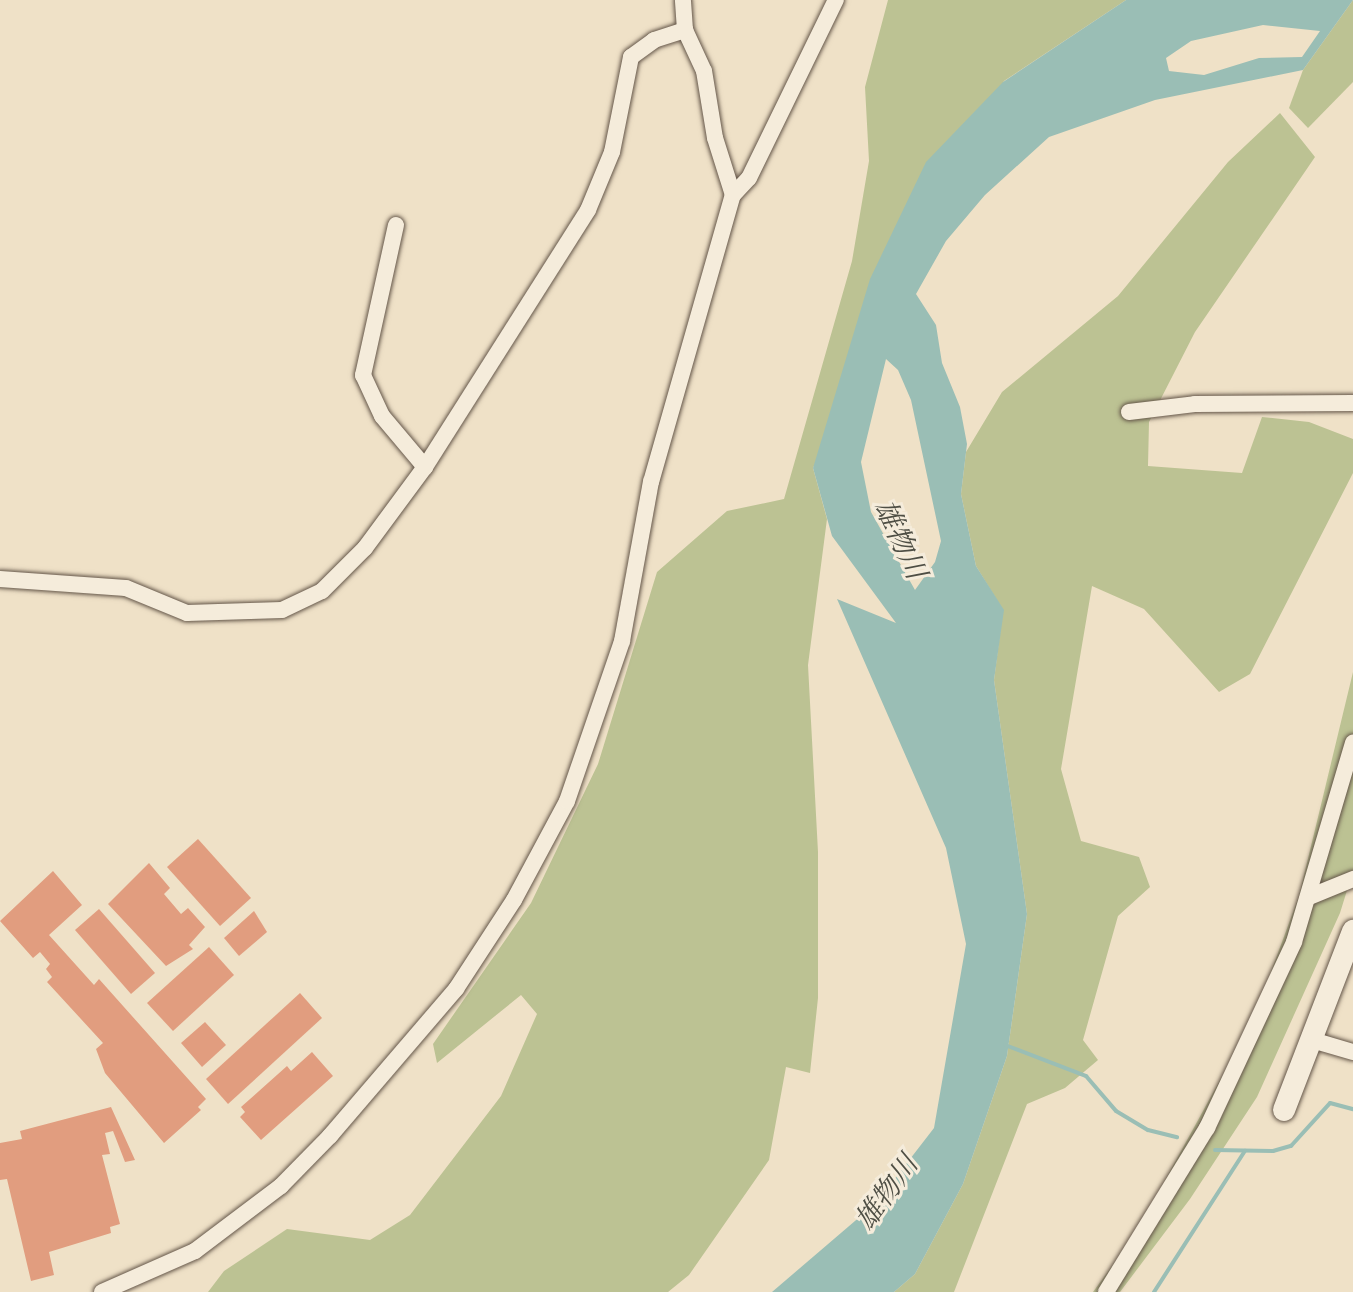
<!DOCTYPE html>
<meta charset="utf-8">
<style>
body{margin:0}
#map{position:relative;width:1353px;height:1292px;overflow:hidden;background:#efe1c7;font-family:"Gentium Book Plus","Noto Serif JP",serif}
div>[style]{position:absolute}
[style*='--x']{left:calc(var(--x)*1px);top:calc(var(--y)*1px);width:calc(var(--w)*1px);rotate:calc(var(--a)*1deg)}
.green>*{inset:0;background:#bcc293}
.water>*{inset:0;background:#9abeb5}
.stream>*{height:4px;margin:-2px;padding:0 2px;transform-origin:2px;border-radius:2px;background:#9abeb5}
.building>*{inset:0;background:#e19d7f}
.roads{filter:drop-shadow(0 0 2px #645649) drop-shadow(0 0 2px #645649)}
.street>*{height:16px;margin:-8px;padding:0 8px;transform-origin:8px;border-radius:8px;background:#f5ecdb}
.secondary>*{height:22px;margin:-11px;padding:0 11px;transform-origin:11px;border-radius:11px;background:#f5ecdb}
span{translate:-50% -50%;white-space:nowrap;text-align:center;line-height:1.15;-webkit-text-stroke:6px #f5ecdb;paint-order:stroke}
.water-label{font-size:28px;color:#4e4e44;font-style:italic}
</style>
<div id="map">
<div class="green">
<div style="clip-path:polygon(888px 0,1126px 0,1004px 81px,813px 468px,827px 519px,808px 665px,818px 852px,818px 998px,810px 1073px,786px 1067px,769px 1160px,689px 1275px,668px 1292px,208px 1292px,224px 1271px,287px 1229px,370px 1240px,410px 1215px,501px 1096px,537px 1014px,521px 995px,437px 1063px,433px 1044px,531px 903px,598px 764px,657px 572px,727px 511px,784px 499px,852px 261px,869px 161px,865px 87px)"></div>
<div style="clip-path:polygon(1353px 0,1353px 82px,1308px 128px,1289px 108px,1303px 70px)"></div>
<div style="clip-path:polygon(1280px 113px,1315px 157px,1195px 332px,1149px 422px,1148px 466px,1242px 473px,1262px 417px,1309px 422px,1353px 439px,1353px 473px,1250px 674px,1219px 692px,1144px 609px,1092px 586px,1061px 769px,1081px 841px,1139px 857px,1150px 887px,1118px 916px,1083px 1040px,1098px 1060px,1065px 1088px,1027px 1104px,954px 1292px,894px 1292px,915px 1274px,963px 1184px,1007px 1056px,1027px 914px,994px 680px,1003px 610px,976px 566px,961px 494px,966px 452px,1002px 392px,1118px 296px,1228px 162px)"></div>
<div style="clip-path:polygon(1353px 672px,1353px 871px,1340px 913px,1257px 1097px,1190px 1199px,1120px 1292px,1093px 1292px,1135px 1235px,1254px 1018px,1299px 896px)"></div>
</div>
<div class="water">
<div style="clip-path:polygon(evenodd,1126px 0,1353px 0,1303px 70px,1155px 100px,1049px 137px,985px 195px,946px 241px,916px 294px,936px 325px,942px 363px,960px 407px,967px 444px,961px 494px,976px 566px,1004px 610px,994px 680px,1027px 914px,1007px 1056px,963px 1184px,915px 1274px,894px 1292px,772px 1292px,876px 1203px,934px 1128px,966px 944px,946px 848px,837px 599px,896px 623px,832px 536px,813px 468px,870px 279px,926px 162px,1003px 82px,1126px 0,1263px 25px,1320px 31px,1302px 57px,1259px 58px,1204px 75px,1169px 71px,1166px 58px,1191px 41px,1263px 25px,1126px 0,886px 359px,898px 370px,911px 400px,941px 541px,935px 562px,915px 590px,871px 512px,861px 462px,886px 359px)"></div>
</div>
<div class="stream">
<div style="--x:1005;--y:1045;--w:87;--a:20.9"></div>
<div style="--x:1086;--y:1076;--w:46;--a:49.4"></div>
<div style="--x:1116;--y:1111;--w:37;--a:31"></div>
<div style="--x:1148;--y:1130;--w:30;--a:14"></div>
<div style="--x:1215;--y:1150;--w:58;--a:1"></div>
<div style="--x:1273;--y:1151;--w:19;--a:-16"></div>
<div style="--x:1291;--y:1146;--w:58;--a:-47.8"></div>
<div style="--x:1330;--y:1103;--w:24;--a:15"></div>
<div style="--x:1154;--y:1292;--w:168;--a:-57.2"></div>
</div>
<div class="building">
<div style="clip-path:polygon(198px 839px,251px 898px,220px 926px,167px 867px)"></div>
<div style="clip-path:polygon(149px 863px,170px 888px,164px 894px,181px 914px,188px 908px,205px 927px,189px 945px,193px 949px,166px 966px,108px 904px)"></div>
<div style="clip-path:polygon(53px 871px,82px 905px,49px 935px,94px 985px,99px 979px,206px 1099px,198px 1107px,201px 1110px,164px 1143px,105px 1073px,96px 1049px,103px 1043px,47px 982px,52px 977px,46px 969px,50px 964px,40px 952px,33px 958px,0 921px)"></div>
<div style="clip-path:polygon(99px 909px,155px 973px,131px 994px,75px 930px)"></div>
<div style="clip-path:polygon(254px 911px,267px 932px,239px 956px,224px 938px)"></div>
<div style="clip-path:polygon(209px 947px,234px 975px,173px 1031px,147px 1003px)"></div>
<div style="clip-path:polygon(300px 993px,322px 1018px,228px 1104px,206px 1079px)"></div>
<div style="clip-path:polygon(205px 1022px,226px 1045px,202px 1067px,181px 1043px)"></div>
<div style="clip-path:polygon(312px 1052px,333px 1076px,261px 1140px,240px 1117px,245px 1112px,241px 1107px,287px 1066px,291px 1071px)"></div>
<div style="clip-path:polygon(111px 1107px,135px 1160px,125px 1162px,113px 1131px,105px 1133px,110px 1154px,102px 1155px,120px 1224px,110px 1227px,111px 1233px,49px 1252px,54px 1275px,31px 1281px,7px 1179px,0 1180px,0 1143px,22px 1139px,20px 1131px)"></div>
</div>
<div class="roads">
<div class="street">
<div style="--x:733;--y:195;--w:23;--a:-47"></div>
<div style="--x:749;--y:178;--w:198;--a:-64"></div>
<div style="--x:396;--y:225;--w:154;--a:102.4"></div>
<div style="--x:363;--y:375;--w:45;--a:65.1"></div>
<div style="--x:382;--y:416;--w:67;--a:49.9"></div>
<div style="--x:1129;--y:412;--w:66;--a:-6.9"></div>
<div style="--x:1195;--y:404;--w:158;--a:-0.4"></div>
<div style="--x:0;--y:579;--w:126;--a:4.1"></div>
<div style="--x:126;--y:588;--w:66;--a:22.3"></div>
<div style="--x:187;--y:613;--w:95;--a:-1.8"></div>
<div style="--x:282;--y:610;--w:44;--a:-25.4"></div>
<div style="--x:322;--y:591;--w:61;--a:-45"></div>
<div style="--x:365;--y:548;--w:101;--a:-53.5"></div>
<div style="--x:425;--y:467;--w:304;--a:-57.6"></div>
<div style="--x:588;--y:210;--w:63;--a:-67.5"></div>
<div style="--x:612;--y:152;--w:97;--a:-78.7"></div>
<div style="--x:631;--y:57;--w:29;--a:-36"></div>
<div style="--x:654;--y:40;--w:33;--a:-18"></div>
<div style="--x:1309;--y:897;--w:48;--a:-22.2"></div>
<div style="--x:1312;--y:1040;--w:43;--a:16.3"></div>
<div style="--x:102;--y:1292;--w:102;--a:-23.8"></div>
<div style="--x:195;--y:1251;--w:108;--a:-37.1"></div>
<div style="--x:281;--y:1186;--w:70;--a:-45.6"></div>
<div style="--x:330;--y:1136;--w:194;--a:-49.4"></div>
<div style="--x:456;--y:989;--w:106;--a:-56.9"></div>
<div style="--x:514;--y:900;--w:112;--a:-61.8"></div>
<div style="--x:567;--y:801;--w:169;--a:-71"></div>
<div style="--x:622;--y:641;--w:162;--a:-79.7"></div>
<div style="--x:651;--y:482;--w:298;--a:-74.1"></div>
<div style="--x:733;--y:195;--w:60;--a:-107.5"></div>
<div style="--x:715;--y:138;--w:68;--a:-99.3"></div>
<div style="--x:704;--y:71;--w:45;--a:-114.9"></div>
<div style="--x:685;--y:30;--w:30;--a:-94"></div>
<div style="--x:1106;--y:1292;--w:193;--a:-58.4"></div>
<div style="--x:1207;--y:1128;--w:205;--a:-64.9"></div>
<div style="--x:1294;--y:942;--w:208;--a:-73.5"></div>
</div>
<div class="secondary">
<div style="--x:1284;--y:1110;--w:192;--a:-68.9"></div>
</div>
</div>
<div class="water-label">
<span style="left:901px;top:539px;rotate:65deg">雄物川</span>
<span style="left:886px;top:1192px;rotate:-54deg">雄物川</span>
</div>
</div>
